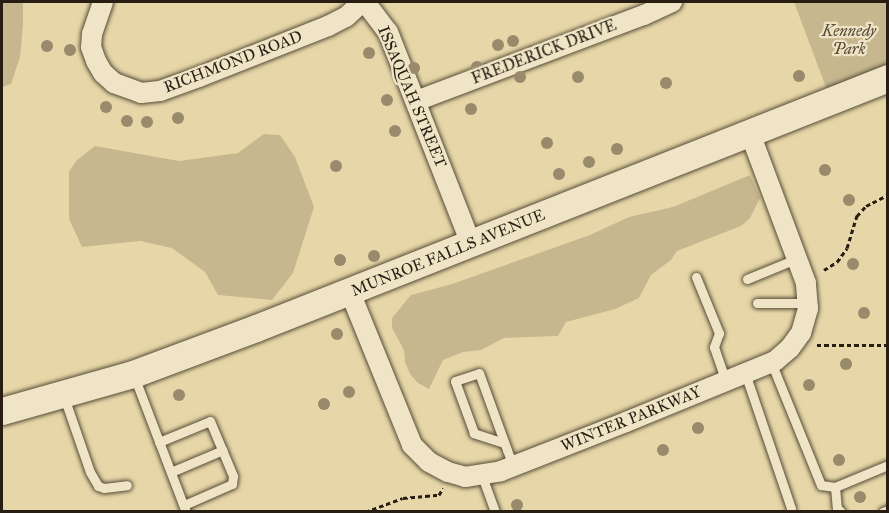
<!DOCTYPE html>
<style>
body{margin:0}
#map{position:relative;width:889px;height:513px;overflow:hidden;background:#e7d7a8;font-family:"IM FELL Great Primer",serif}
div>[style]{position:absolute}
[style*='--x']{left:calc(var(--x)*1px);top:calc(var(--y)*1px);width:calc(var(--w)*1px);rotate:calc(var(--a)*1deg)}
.green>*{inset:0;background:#c6b78f}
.path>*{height:3px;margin-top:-1.5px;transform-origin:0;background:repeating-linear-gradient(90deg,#271d13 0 4.5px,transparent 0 7.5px)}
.roads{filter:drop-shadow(0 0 2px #574c38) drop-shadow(0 0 2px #574c38)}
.lane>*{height:9px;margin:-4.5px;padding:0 4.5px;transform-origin:4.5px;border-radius:4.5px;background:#efe5c6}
.street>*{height:20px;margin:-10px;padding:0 10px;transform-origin:10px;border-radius:10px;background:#efe5c6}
.secondary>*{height:27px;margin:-13.5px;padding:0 13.5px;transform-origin:13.5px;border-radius:13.5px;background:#efe5c6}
.trees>*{width:12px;height:12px;margin:-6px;border-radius:50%;background:#988a6a}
span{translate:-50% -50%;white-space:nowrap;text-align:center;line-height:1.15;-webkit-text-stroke:4.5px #efe5c6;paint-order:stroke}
.park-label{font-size:16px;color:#574b38;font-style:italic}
.street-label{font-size:16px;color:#271d13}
.frame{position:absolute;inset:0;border:3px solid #271d13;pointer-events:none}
</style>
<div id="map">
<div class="green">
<div style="clip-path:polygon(2px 2px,23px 2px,23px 25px,20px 57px,11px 84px,2px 87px)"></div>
<div style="clip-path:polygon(794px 2px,887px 2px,887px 65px,827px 90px)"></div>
<div style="clip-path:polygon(264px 134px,280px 135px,295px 157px,314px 207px,293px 273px,272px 300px,218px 295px,205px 272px,172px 248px,140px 241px,82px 247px,69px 219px,69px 172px,76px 161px,95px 146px,179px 161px,238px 153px)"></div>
<div style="clip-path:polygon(750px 175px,760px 198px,750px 218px,741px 226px,677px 251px,671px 260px,651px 275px,639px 298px,615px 309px,566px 322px,558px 336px,504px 338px,481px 350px,463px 352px,443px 360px,429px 389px,418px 383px,410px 374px,405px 362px,404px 350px,392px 328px,392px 318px,411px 295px,452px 284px,590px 235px,629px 217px,673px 207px)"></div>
</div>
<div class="path">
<div style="--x:824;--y:270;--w:15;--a:-32"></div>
<div style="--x:837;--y:262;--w:17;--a:-54"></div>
<div style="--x:847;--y:248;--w:34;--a:-73"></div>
<div style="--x:857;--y:216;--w:13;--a:-48"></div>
<div style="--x:866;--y:206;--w:25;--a:-27"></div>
<div style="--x:817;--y:345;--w:71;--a:0"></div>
<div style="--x:365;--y:512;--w:40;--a:-20.2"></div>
<div style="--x:403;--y:498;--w:36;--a:-5"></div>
<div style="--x:439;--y:495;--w:8;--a:-60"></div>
</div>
<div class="roads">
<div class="lane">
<div style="--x:696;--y:277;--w:61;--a:67.7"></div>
<div style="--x:719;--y:333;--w:15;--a:110"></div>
<div style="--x:714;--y:347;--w:36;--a:71"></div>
<div style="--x:747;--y:279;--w:55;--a:-22.4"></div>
<div style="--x:757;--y:303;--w:51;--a:0"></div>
<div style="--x:771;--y:362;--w:133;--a:67.9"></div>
<div style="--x:821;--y:485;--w:14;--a:8"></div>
<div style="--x:835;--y:487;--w:57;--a:-22.5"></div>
<div style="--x:745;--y:373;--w:143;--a:71.2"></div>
<div style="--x:134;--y:376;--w:146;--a:69.1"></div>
<div style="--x:64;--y:397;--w:79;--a:70.9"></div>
<div style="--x:90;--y:472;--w:16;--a:60"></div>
<div style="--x:98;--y:486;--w:6;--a:18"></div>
<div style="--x:104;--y:488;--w:23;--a:-7"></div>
<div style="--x:159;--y:442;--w:55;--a:-22.4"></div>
<div style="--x:210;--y:421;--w:60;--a:67.3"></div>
<div style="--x:233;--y:476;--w:8;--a:97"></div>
<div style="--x:232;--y:484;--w:52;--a:156.4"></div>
<div style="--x:504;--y:443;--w:32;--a:-162"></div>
<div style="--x:474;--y:433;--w:55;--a:-110.1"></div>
<div style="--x:455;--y:381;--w:25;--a:-18"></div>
<div style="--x:479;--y:373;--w:82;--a:70"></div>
<div style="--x:507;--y:450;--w:17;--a:69"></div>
<div style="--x:171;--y:472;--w:56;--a:-22.9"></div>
<div style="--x:482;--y:476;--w:38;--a:70"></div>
<div style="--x:835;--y:487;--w:21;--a:85"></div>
<div style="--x:837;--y:508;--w:6;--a:45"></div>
<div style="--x:883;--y:512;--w:5;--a:-22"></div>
</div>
<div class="street">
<div style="--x:103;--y:2;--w:34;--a:109"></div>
<div style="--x:92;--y:34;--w:13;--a:94"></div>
<div style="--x:91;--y:47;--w:15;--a:70"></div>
<div style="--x:96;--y:61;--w:14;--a:60"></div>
<div style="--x:103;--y:73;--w:15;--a:42"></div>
<div style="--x:114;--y:83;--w:29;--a:20"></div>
<div style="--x:141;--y:93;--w:19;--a:-6"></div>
<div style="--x:160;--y:91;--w:41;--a:-19.7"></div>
<div style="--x:199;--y:77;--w:139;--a:-21.6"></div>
<div style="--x:328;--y:26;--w:20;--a:-27"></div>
<div style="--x:346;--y:17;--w:22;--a:-43"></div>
<div style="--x:365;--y:2;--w:38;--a:53"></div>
<div style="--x:388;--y:32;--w:228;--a:68.6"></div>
<div style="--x:416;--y:101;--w:244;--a:-20.7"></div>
<div style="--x:644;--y:15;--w:31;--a:-25"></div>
<div style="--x:350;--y:292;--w:165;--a:67.9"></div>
<div style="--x:412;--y:445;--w:24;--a:45"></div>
<div style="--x:429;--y:462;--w:21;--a:28"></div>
<div style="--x:448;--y:472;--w:18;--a:16"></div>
<div style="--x:465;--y:477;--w:36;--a:-9"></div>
<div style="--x:501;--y:471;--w:134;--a:-21.4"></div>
<div style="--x:626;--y:422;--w:161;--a:-22.3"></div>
<div style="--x:775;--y:361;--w:20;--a:-41"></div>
<div style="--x:790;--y:348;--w:19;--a:-54"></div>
<div style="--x:801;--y:333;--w:26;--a:-74"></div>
<div style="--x:808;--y:308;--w:25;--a:-95"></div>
<div style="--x:806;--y:283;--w:160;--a:-110.5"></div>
</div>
<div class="secondary">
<div style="--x:2;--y:411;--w:136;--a:-15.8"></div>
<div style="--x:133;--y:374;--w:131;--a:-20.5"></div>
<div style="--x:256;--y:328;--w:680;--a:-21.58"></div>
</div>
</div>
<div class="trees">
<div style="left:513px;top:41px"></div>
<div style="left:498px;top:45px"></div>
<div style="left:47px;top:46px"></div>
<div style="left:70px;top:50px"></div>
<div style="left:369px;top:53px"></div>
<div style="left:477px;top:67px"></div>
<div style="left:414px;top:68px"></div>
<div style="left:799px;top:76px"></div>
<div style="left:520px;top:77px"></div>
<div style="left:578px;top:77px"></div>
<div style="left:666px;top:83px"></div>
<div style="left:387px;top:100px"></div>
<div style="left:106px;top:107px"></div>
<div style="left:471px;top:109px"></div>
<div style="left:178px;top:118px"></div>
<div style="left:127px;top:121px"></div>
<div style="left:147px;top:122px"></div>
<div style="left:395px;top:131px"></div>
<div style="left:547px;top:143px"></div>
<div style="left:617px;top:149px"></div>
<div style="left:589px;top:162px"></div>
<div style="left:336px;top:166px"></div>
<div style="left:825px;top:170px"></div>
<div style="left:559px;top:174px"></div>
<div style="left:849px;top:200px"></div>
<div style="left:374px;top:256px"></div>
<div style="left:340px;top:260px"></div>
<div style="left:853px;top:264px"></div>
<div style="left:864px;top:313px"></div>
<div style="left:337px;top:334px"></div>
<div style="left:846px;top:364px"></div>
<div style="left:809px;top:385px"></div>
<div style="left:349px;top:392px"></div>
<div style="left:179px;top:395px"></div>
<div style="left:324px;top:404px"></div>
<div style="left:698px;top:428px"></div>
<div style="left:663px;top:450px"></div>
<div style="left:839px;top:460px"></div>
<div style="left:860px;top:497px"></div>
<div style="left:517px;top:505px"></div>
</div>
<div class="park-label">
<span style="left:849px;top:40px">Kennedy<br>Park</span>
</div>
<div class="street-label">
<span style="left:544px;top:52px;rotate:-21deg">FREDERICK DRIVE</span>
<span style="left:233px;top:62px;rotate:-21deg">RICHMOND ROAD</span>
<span style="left:412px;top:97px;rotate:67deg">ISSAQUAH STREET</span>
<span style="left:448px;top:253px;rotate:-22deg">MUNROE FALLS AVENUE</span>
<span style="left:631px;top:419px;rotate:-22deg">WINTER PARKWAY</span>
</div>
<div class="frame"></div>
</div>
